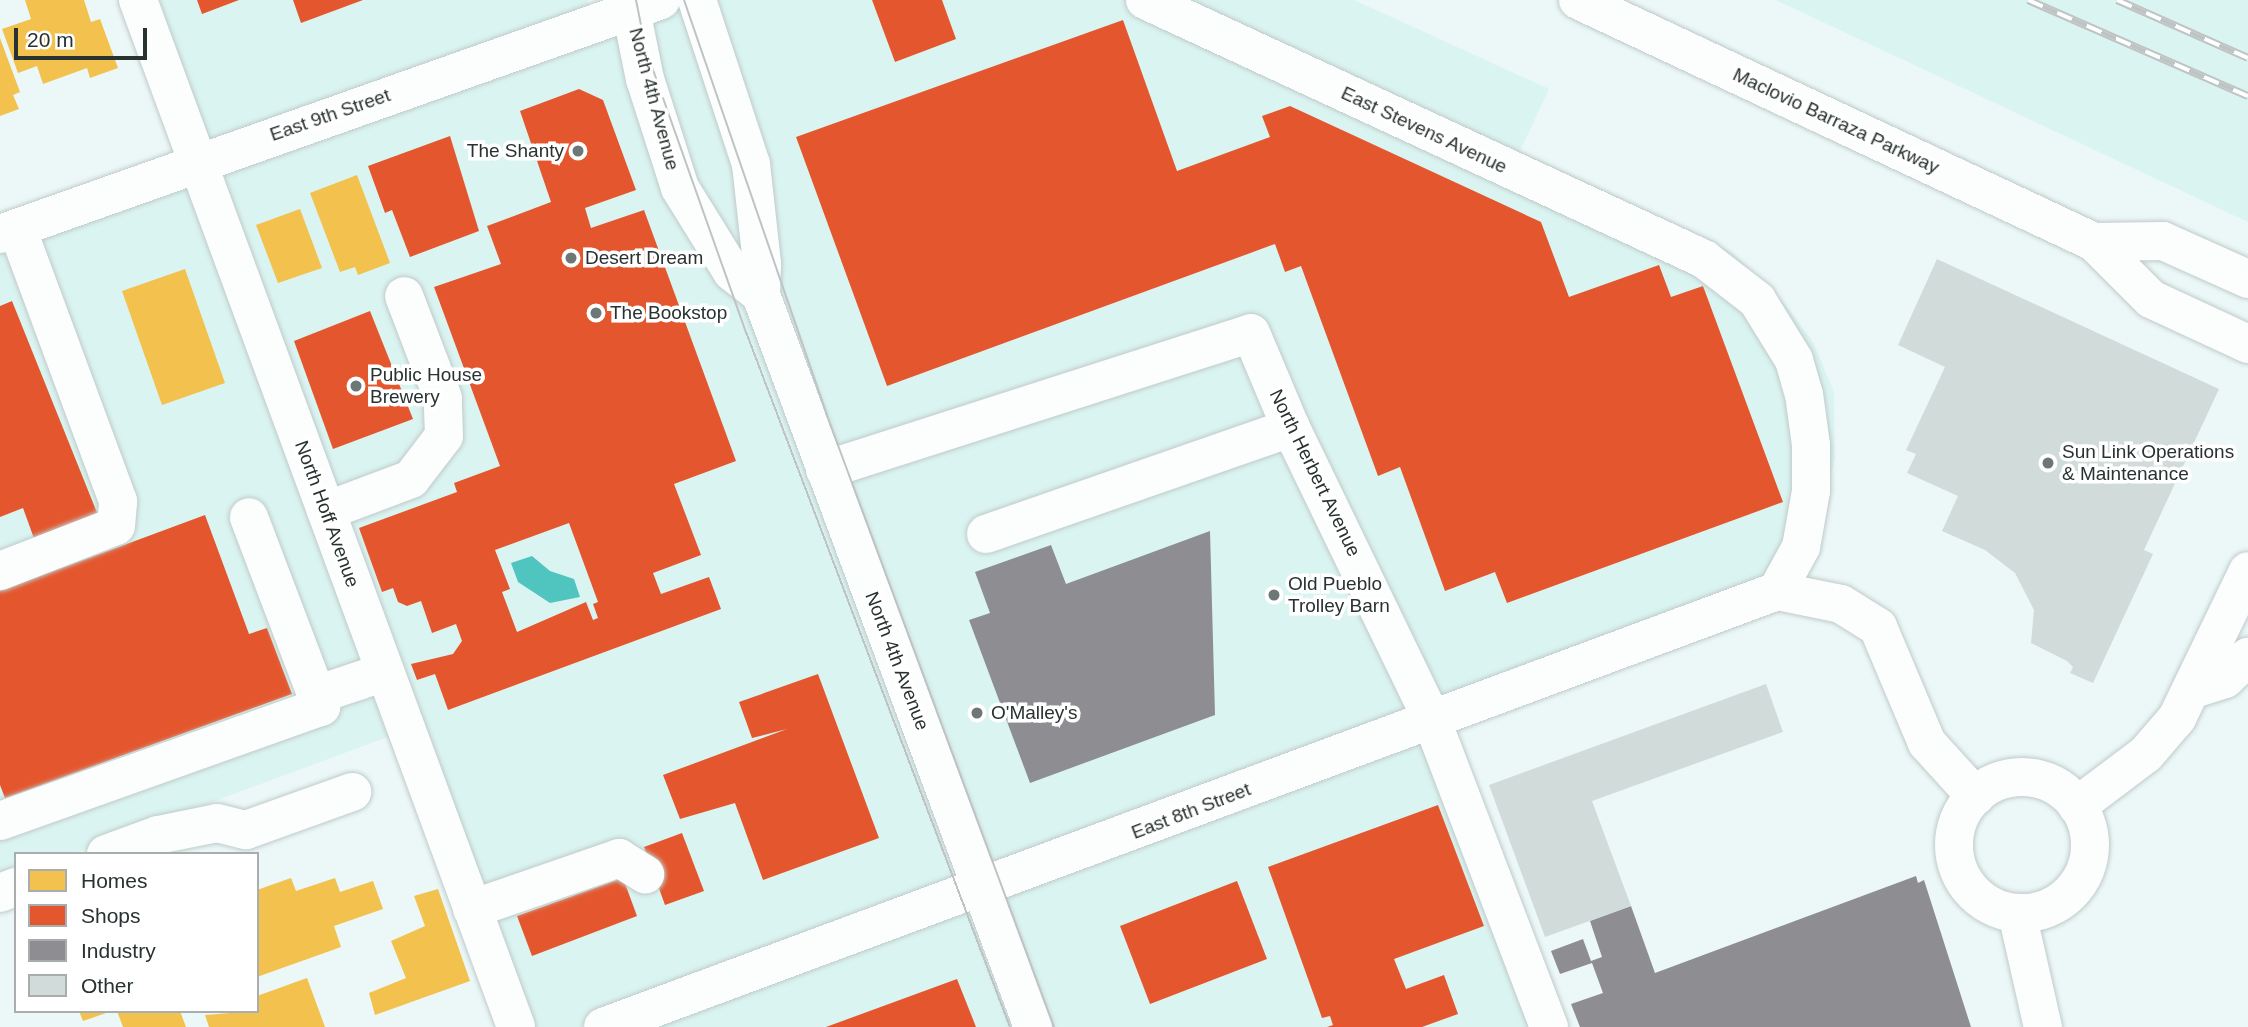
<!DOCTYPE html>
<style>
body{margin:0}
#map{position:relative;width:2248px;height:1027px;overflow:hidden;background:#ebf8f7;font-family:Arial,sans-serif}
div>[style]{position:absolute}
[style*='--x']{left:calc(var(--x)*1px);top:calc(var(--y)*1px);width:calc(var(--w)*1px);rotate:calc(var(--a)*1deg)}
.built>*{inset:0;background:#daf4f1}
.water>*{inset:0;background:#50c5c0}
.homes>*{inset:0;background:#f2c14e}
.shops>*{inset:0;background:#e4572e}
.industry>*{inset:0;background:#8d8d92}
.building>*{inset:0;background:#d0dbda}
.roads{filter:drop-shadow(0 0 2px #c0cac9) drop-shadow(0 0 2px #c0cac9)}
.minor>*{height:38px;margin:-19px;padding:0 19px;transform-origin:19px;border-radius:19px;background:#fcfefe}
.minor>.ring{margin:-19px;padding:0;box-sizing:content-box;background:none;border:38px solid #fcfefe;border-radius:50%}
.major>*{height:38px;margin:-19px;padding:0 19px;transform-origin:19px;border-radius:19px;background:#fcfefe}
.tram>*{height:2px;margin:-1px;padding:0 1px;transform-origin:1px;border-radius:1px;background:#c0c3c3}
.rail>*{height:8px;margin-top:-4px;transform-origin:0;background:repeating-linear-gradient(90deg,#fff 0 16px,#c0c3c3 0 32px);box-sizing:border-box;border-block:2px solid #c0c3c3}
.dots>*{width:19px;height:19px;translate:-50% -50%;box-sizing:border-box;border:4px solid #fff;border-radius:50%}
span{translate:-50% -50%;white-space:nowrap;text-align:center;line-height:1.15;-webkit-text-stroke:7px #fff;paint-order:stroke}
.street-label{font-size:19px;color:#283231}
.poi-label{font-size:19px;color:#283231}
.right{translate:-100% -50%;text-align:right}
.left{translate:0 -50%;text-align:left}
.legend{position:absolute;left:14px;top:852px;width:245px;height:161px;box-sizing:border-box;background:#fff;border:2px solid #a9adad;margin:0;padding:9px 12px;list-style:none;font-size:21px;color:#283231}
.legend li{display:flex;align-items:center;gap:14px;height:35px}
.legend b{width:35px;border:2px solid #a9adad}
.scale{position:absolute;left:14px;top:28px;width:133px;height:32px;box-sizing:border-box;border:4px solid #283231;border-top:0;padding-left:9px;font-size:21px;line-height:24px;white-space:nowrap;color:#283231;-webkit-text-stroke:5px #fff;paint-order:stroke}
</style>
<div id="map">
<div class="built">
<div style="clip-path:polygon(138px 0,587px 0,597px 24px,661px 0,1354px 0,1549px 89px,1520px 151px,1732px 252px,1785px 304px,1813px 342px,1834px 392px,1835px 457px,1826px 496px,1777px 591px,1432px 721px,1549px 1027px,516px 1027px,406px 730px,73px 854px,16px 854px,16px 875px,0 881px,0 234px,198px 161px)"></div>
<div style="clip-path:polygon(1776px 0,2248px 0,2248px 222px)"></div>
</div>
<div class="water">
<div style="clip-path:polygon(532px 556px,550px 571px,574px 579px,580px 597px,550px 603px,518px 582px,511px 563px)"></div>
</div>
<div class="homes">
<div style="clip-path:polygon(25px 0,84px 0,91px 22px,100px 19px,118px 68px,90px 78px,87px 68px,43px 84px,37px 66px,18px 73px,2px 29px,31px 19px)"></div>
<div style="clip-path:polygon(0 38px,20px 92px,13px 95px,19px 109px,0 116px)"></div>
<div style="clip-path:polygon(357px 175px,390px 263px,358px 275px,355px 267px,340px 272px,310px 193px)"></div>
<div style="clip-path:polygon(300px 209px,322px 268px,278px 283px,256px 225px)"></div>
<div style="clip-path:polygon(185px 269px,225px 383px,162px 405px,122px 291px)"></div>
<div style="clip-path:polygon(291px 878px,296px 891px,335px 878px,340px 892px,373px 881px,383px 909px,334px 926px,341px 947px,257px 977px,257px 890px)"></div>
<div style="clip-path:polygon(438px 889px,470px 981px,375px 1015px,369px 993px,406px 978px,391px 941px,425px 926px,414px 896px)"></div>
<div style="clip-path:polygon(307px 978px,325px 1027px,209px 1027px,205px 1015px,257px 1011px,257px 996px)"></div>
<div style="clip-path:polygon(79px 1011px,109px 1011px,109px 1012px,83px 1021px)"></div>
<div style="clip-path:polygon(117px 1011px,180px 1011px,186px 1027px,123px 1027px)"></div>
</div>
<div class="shops">
<div style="clip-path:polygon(197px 0,239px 0,202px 14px)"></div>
<div style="clip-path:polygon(293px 0,363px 0,301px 23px)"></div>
<div style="clip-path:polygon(872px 0,942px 0,956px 39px,895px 62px)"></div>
<div style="clip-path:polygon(1123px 20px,1177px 171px,1270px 137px,1262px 116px,1290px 106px,1541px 222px,1569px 297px,1659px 265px,1671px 297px,1703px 286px,1783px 502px,1507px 603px,1495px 572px,1445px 591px,1400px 467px,1378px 476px,1301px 266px,1285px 272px,1275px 244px,887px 386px,796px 137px)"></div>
<div style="clip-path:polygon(evenodd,579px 89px,603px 100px,636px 190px,585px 208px,591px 228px,644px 210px,736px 461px,674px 484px,701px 555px,653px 573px,661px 594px,709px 577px,721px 609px,448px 710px,435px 674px,417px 680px,411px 664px,453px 654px,462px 641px,456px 624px,432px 633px,421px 601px,407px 606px,398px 602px,393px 588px,382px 592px,359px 528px,457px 492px,454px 483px,500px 466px,434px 287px,501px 264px,487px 226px,551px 202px,520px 111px,579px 89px,569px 523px,598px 602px,593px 604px,598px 618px,593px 620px,586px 602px,517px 632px,502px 592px,510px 589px,495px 550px,569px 523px)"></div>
<div style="clip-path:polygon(450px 136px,479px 231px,410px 257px,392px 210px,385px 213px,368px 166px)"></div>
<div style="clip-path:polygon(12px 301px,100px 520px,36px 544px,23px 508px,0 517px,0 306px)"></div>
<div style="clip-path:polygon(370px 311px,413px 419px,333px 449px,294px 341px)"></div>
<div style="clip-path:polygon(205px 515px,249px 634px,267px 628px,292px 694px,5px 798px,0 785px,0 591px)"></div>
<div style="clip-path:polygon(818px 674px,879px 838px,763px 880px,735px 803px,680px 819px,663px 775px,787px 729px,752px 738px,739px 702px)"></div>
<div style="clip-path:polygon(1438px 805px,1484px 926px,1394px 959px,1406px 989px,1444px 975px,1458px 1014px,1422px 1027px,1327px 1027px,1333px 1025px,1330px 1016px,1322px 1018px,1268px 867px)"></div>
<div style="clip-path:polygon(682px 833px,704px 891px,665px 905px,644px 847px)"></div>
<div style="clip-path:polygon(623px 878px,637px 916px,532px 956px,517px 916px)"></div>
<div style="clip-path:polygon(1237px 881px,1267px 959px,1150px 1004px,1120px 926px)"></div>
<div style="clip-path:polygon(957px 979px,976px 1027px,826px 1027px)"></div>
</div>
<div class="industry">
<div style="clip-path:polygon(1210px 531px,1215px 715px,1030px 783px,969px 620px,990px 613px,975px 572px,1051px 545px,1066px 584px)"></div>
<div style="clip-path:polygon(1916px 876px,1918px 883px,1924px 880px,1971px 1027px,1580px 1027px,1571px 1004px,1603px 993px,1592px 963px,1560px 974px,1551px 951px,1583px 939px,1591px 961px,1602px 957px,1590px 921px,1631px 906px,1655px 973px)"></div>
</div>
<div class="building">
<div style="clip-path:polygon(1937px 259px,2219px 389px,2144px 550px,2153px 554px,2093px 683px,2070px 673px,2073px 667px,2067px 661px,2031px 643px,2034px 610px,2015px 573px,1985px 550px,1942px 531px,1958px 496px,1907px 473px,1916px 454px,1906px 450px,1945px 367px,1898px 345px)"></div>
<div style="clip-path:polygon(1766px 684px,1783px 732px,1592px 801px,1631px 906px,1545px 937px,1489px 785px)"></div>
</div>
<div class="roads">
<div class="minor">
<div style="--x:138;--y:0;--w:1094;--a:69.79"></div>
<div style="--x:629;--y:0;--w:81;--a:78.6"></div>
<div style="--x:645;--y:79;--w:114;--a:72.2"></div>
<div style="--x:680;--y:188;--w:99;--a:58.2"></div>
<div style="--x:732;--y:272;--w:37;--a:38"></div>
<div style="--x:697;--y:0;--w:173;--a:71.8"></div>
<div style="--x:751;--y:164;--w:101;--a:83.7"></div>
<div style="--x:762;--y:264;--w:31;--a:92"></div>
<div style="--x:761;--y:295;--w:781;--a:69.62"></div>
<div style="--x:1145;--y:0;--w:616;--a:24.86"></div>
<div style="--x:1704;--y:259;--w:67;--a:37.7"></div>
<div style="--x:1757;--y:300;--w:70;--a:58.3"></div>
<div style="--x:1794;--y:360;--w:35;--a:74"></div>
<div style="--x:1804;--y:394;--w:51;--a:82.2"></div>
<div style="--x:1811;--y:445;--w:46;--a:90"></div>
<div style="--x:1811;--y:491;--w:57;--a:100.1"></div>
<div style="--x:1801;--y:547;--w:50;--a:118.6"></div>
<div style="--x:0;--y:234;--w:701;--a:-19.49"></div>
<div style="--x:825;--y:470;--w:447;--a:-17.8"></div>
<div style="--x:1251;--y:333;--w:103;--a:67.2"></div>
<div style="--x:1291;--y:428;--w:322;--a:64.2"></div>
<div style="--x:1431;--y:718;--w:331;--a:69.1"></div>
<div style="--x:326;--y:511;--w:91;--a:-20.6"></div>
<div style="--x:411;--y:479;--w:54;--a:-52.5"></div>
<div style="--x:444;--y:436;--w:38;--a:-92"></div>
<div style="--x:443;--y:398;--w:109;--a:-110.9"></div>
<div style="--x:986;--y:534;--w:323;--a:-19.2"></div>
<div style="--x:0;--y:571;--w:124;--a:-21.2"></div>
<div style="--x:116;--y:526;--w:25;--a:-85"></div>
<div style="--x:118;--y:501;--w:291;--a:-110.3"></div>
<div style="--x:2191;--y:690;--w:36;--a:-18"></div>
<div style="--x:2225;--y:679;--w:32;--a:-44"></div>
<div style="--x:316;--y:695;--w:73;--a:-18.4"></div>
<div class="ring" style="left:1954px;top:777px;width:98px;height:98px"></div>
<div style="--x:2077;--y:806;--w:86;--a:-37"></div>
<div style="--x:2146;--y:754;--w:48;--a:-49.3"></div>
<div style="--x:2177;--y:718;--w:163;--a:-64.2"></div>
<div style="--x:0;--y:821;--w:341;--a:-19.6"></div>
<div style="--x:321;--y:707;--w:203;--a:-110.8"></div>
<div style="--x:106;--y:854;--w:55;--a:-20.1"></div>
<div style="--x:158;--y:835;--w:60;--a:-11.5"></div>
<div style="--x:217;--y:823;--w:30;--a:14"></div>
<div style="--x:246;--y:830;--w:113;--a:-19.7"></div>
<div style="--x:0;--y:893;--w:17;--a:-21"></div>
<div style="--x:472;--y:909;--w:156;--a:-19.1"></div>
<div style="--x:619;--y:858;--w:31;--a:32"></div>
<div style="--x:2017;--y:913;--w:117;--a:77.2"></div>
<div style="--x:603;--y:1027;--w:1252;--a:-20.37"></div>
<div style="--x:1777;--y:591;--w:65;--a:11.5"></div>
<div style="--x:1841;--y:604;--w:44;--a:31.9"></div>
<div style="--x:1878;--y:627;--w:126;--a:67.1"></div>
<div style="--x:1927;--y:743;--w:72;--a:47.8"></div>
</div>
<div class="major">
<div style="--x:1578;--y:0;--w:570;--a:25.13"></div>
<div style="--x:2094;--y:242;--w:81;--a:45"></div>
<div style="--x:2151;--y:299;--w:107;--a:24.9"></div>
<div style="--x:2094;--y:242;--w:69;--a:-0.8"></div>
<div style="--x:2163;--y:241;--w:93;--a:24.1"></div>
</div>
</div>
<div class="tram">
<div style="--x:636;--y:0;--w:51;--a:78.7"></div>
<div style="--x:646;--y:50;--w:299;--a:70.5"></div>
<div style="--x:746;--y:332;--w:743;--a:69.2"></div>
<div style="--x:684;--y:0;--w:437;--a:71"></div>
<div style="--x:826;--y:413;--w:655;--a:69.63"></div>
</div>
<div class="rail">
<div style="--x:2028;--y:0;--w:240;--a:23.6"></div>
<div style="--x:2117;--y:0;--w:143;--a:23.9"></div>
</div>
<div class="dots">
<div style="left:578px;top:151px;background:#6c7776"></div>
<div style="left:571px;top:258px;background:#6c7776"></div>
<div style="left:596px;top:313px;background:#6c7776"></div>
<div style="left:356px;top:386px;background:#6c7776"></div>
<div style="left:2048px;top:463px;background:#6c7776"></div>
<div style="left:1274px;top:595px;background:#6c7776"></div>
<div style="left:977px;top:713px;background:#6c7776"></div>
</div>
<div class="street-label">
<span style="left:654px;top:99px;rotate:75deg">North 4th Avenue</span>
<span style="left:330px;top:115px;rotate:-19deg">East 9th Street</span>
<span style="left:1836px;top:121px;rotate:25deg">Maclovio Barraza Parkway</span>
<span style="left:1424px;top:130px;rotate:25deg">East Stevens Avenue</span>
<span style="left:1315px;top:473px;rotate:64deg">North Herbert Avenue</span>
<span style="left:327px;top:514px;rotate:70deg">North Hoff Avenue</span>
<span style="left:897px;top:661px;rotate:69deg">North 4th Avenue</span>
<span style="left:1191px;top:811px;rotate:-21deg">East 8th Street</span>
</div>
<div class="poi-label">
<span class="right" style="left:564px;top:151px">The Shanty</span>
<span class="left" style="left:585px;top:258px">Desert Dream</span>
<span class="left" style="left:610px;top:313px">The Bookstop</span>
<span class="left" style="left:370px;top:386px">Public House<br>Brewery</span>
<span class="left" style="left:2062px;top:463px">Sun Link Operations<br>&amp; Maintenance</span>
<span class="left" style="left:1288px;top:595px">Old Pueblo<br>Trolley Barn</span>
<span class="left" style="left:991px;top:713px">O'Malley's</span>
</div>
<ul class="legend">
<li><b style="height:19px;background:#f2c14e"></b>Homes</li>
<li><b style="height:19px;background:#e4572e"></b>Shops</li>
<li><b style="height:19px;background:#8d8d92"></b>Industry</li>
<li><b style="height:19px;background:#d0dbda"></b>Other</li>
</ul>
<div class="scale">20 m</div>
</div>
